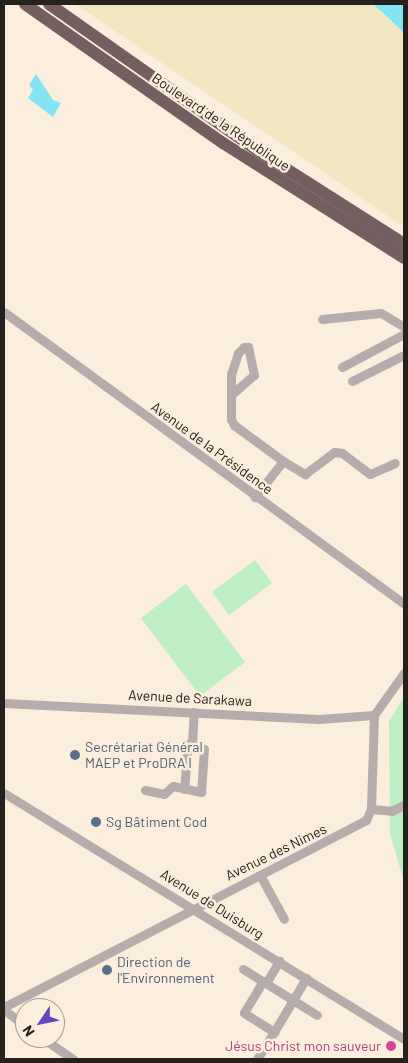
<!DOCTYPE html>
<meta charset="utf-8">
<style>
body{margin:0}
#map{position:relative;width:408px;height:1063px;overflow:hidden;background:#fceedd;font-family:Barlow,sans-serif}
div>[style]{position:absolute}
[style*='--x']{left:calc(var(--x)*1px);top:calc(var(--y)*1px);width:calc(var(--w)*1px);rotate:calc(var(--a)*1deg)}
.green>*{inset:0;background:#bdeec4}
.sand>*{inset:0;background:#f1e7c1}
.water>*{inset:0;background:#82e4f4}
.minor>*{height:9px;margin:-4.5px;padding:0 4.5px;transform-origin:4.5px;border-radius:4.5px;background:#b6acac}
.highway>*{height:12px;margin:-6px;padding:0 6px;transform-origin:6px;border-radius:6px;background:#745e60}
.dots>*{width:14px;height:14px;translate:-50% -50%;box-sizing:border-box;border:2px solid #fceedd;border-radius:50%}
span{translate:-50% -50%;white-space:nowrap;text-align:center;line-height:1.15;-webkit-text-stroke:5px #fceedd;paint-order:stroke}
.street-label{font-size:14px;color:#26211b}
.service-label{font-size:14px;color:#4e5e75}
.left{translate:0 -50%;text-align:left}
.hotel-label{font-size:14px;color:#b23c85}
.right{translate:-100% -50%;text-align:right}
.frame{position:absolute;inset:0;border:5px solid #26211b;pointer-events:none}
.north{position:absolute;left:15px;top:998px;width:50px;height:50px;box-sizing:border-box;background:#fceedd;border:1px solid #a69c8f;border-radius:50%;rotate:236deg;font-size:14px;font-weight:700;line-height:20px;text-align:center;color:#26211b}
.north::after{content:'';display:block;margin:auto;width:18px;height:22px;background:#6446bf;clip-path:polygon(50% 0,100% 100%,50% 72%,0 100%)}
</style>
<div id="map">
<div class="green">
<div style="clip-path:polygon(255px 560px,272px 583px,229px 615px,212px 592px)"></div>
<div style="clip-path:polygon(186px 584px,245px 662px,200px 696px,141px 618px)"></div>
<div style="clip-path:polygon(404px 697px,404px 881px,390px 834px,389px 721px)"></div>
</div>
<div class="sand">
<div style="clip-path:polygon(75px 4px,373px 4px,404px 33px,404px 227px)"></div>
</div>
<div class="water">
<div style="clip-path:polygon(373px 4px,404px 4px,404px 33px,382px 12px)"></div>
<div style="clip-path:polygon(36px 74px,53px 100px,61px 103px,53px 117px,28px 98px,33px 90px,29px 85px)"></div>
</div>
<div class="minor">
<div style="--x:4;--y:312;--w:495;--a:36.1"></div>
<div style="--x:322;--y:319;--w:59;--a:-5.8"></div>
<div style="--x:381;--y:313;--w:27;--a:31"></div>
<div style="--x:342;--y:367;--w:70;--a:-28"></div>
<div style="--x:352;--y:381;--w:58;--a:-26.6"></div>
<div style="--x:232;--y:394;--w:29;--a:-41"></div>
<div style="--x:254;--y:375;--w:29;--a:-102"></div>
<div style="--x:248;--y:347;--w:4;--a:180"></div>
<div style="--x:244;--y:347;--w:8;--a:135"></div>
<div style="--x:238;--y:353;--w:22;--a:108"></div>
<div style="--x:231;--y:374;--w:45;--a:90"></div>
<div style="--x:231;--y:419;--w:7;--a:63"></div>
<div style="--x:234;--y:425;--w:61;--a:36.3"></div>
<div style="--x:283;--y:461;--w:46;--a:127.9"></div>
<div style="--x:283;--y:461;--w:26;--a:31"></div>
<div style="--x:305;--y:474;--w:36;--a:-37"></div>
<div style="--x:334;--y:452;--w:8;--a:7"></div>
<div style="--x:342;--y:453;--w:35;--a:37"></div>
<div style="--x:370;--y:474;--w:27;--a:-24"></div>
<div style="--x:4;--y:703;--w:315;--a:2.9"></div>
<div style="--x:319;--y:719;--w:55;--a:-4.2"></div>
<div style="--x:192;--y:745;--w:33;--a:-87"></div>
<div style="--x:184;--y:789;--w:21;--a:-85"></div>
<div style="--x:145;--y:790;--w:19;--a:12"></div>
<div style="--x:164;--y:794;--w:12;--a:-42"></div>
<div style="--x:173;--y:786;--w:29;--a:12"></div>
<div style="--x:201;--y:792;--w:43;--a:-86"></div>
<div style="--x:204;--y:749;--w:17;--a:-163"></div>
<div style="--x:188;--y:744;--w:16;--a:97"></div>
<div style="--x:4;--y:793;--w:470;--a:31.6"></div>
<div style="--x:371;--y:809;--w:21;--a:5"></div>
<div style="--x:392;--y:811;--w:13;--a:-27"></div>
<div style="--x:260;--y:875;--w:50;--a:61.4"></div>
<div style="--x:243;--y:969;--w:87;--a:31.9"></div>
<div style="--x:263;--y:981;--w:37;--a:121"></div>
<div style="--x:244;--y:1013;--w:36;--a:32"></div>
<div style="--x:274;--y:1032;--w:63;--a:-59.3"></div>
<div style="--x:266;--y:983;--w:26;--a:-59"></div>
<div style="--x:4;--y:1007;--w:407;--a:-27.3"></div>
<div style="--x:366;--y:820;--w:12;--a:-66"></div>
<div style="--x:371;--y:809;--w:94;--a:-88.2"></div>
<div style="--x:374;--y:715;--w:52;--a:-54.5"></div>
<div style="--x:4;--y:1010;--w:26;--a:36"></div>
<div style="--x:42;--y:1038;--w:37;--a:34"></div>
<div style="--x:257;--y:1059;--w:32;--a:-58"></div>
</div>
<div class="highway">
<div style="--x:25;--y:4;--w:242;--a:35.1"></div>
<div style="--x:223;--y:143;--w:214;--a:32.4"></div>
<div style="--x:49;--y:4;--w:252;--a:35.1"></div>
<div style="--x:255;--y:149;--w:177;--a:32.5"></div>
</div>
<div class="dots">
<div style="left:75px;top:755px;background:#5c6f8a"></div>
<div style="left:96px;top:822px;background:#5c6f8a"></div>
<div style="left:107px;top:970px;background:#5c6f8a"></div>
<div style="left:391px;top:1046px;background:#d1479c"></div>
</div>
<div class="street-label">
<span style="left:221px;top:122px;rotate:34deg">Boulevard de la République</span>
<span style="left:212px;top:448px;rotate:36deg">Avenue de la Présidence</span>
<span style="left:190px;top:698px;rotate:3deg">Avenue de Sarakawa</span>
<span style="left:276px;top:852px;rotate:-26deg">Avenue des Nimes</span>
<span style="left:212px;top:904px;rotate:32deg">Avenue de Duisburg</span>
</div>
<div class="service-label">
<span class="left" style="left:85px;top:755px">Secrétariat Général<br>MAEP et ProDRA I</span>
<span class="left" style="left:106px;top:822px">Sg Bâtiment Cod</span>
<span class="left" style="left:117px;top:970px">Direction de<br>l'Environnement</span>
</div>
<div class="hotel-label">
<span class="right" style="left:381px;top:1046px">Jésus Christ mon sauveur</span>
</div>
<div class="frame"></div>
<div class="north">N</div>
</div>
